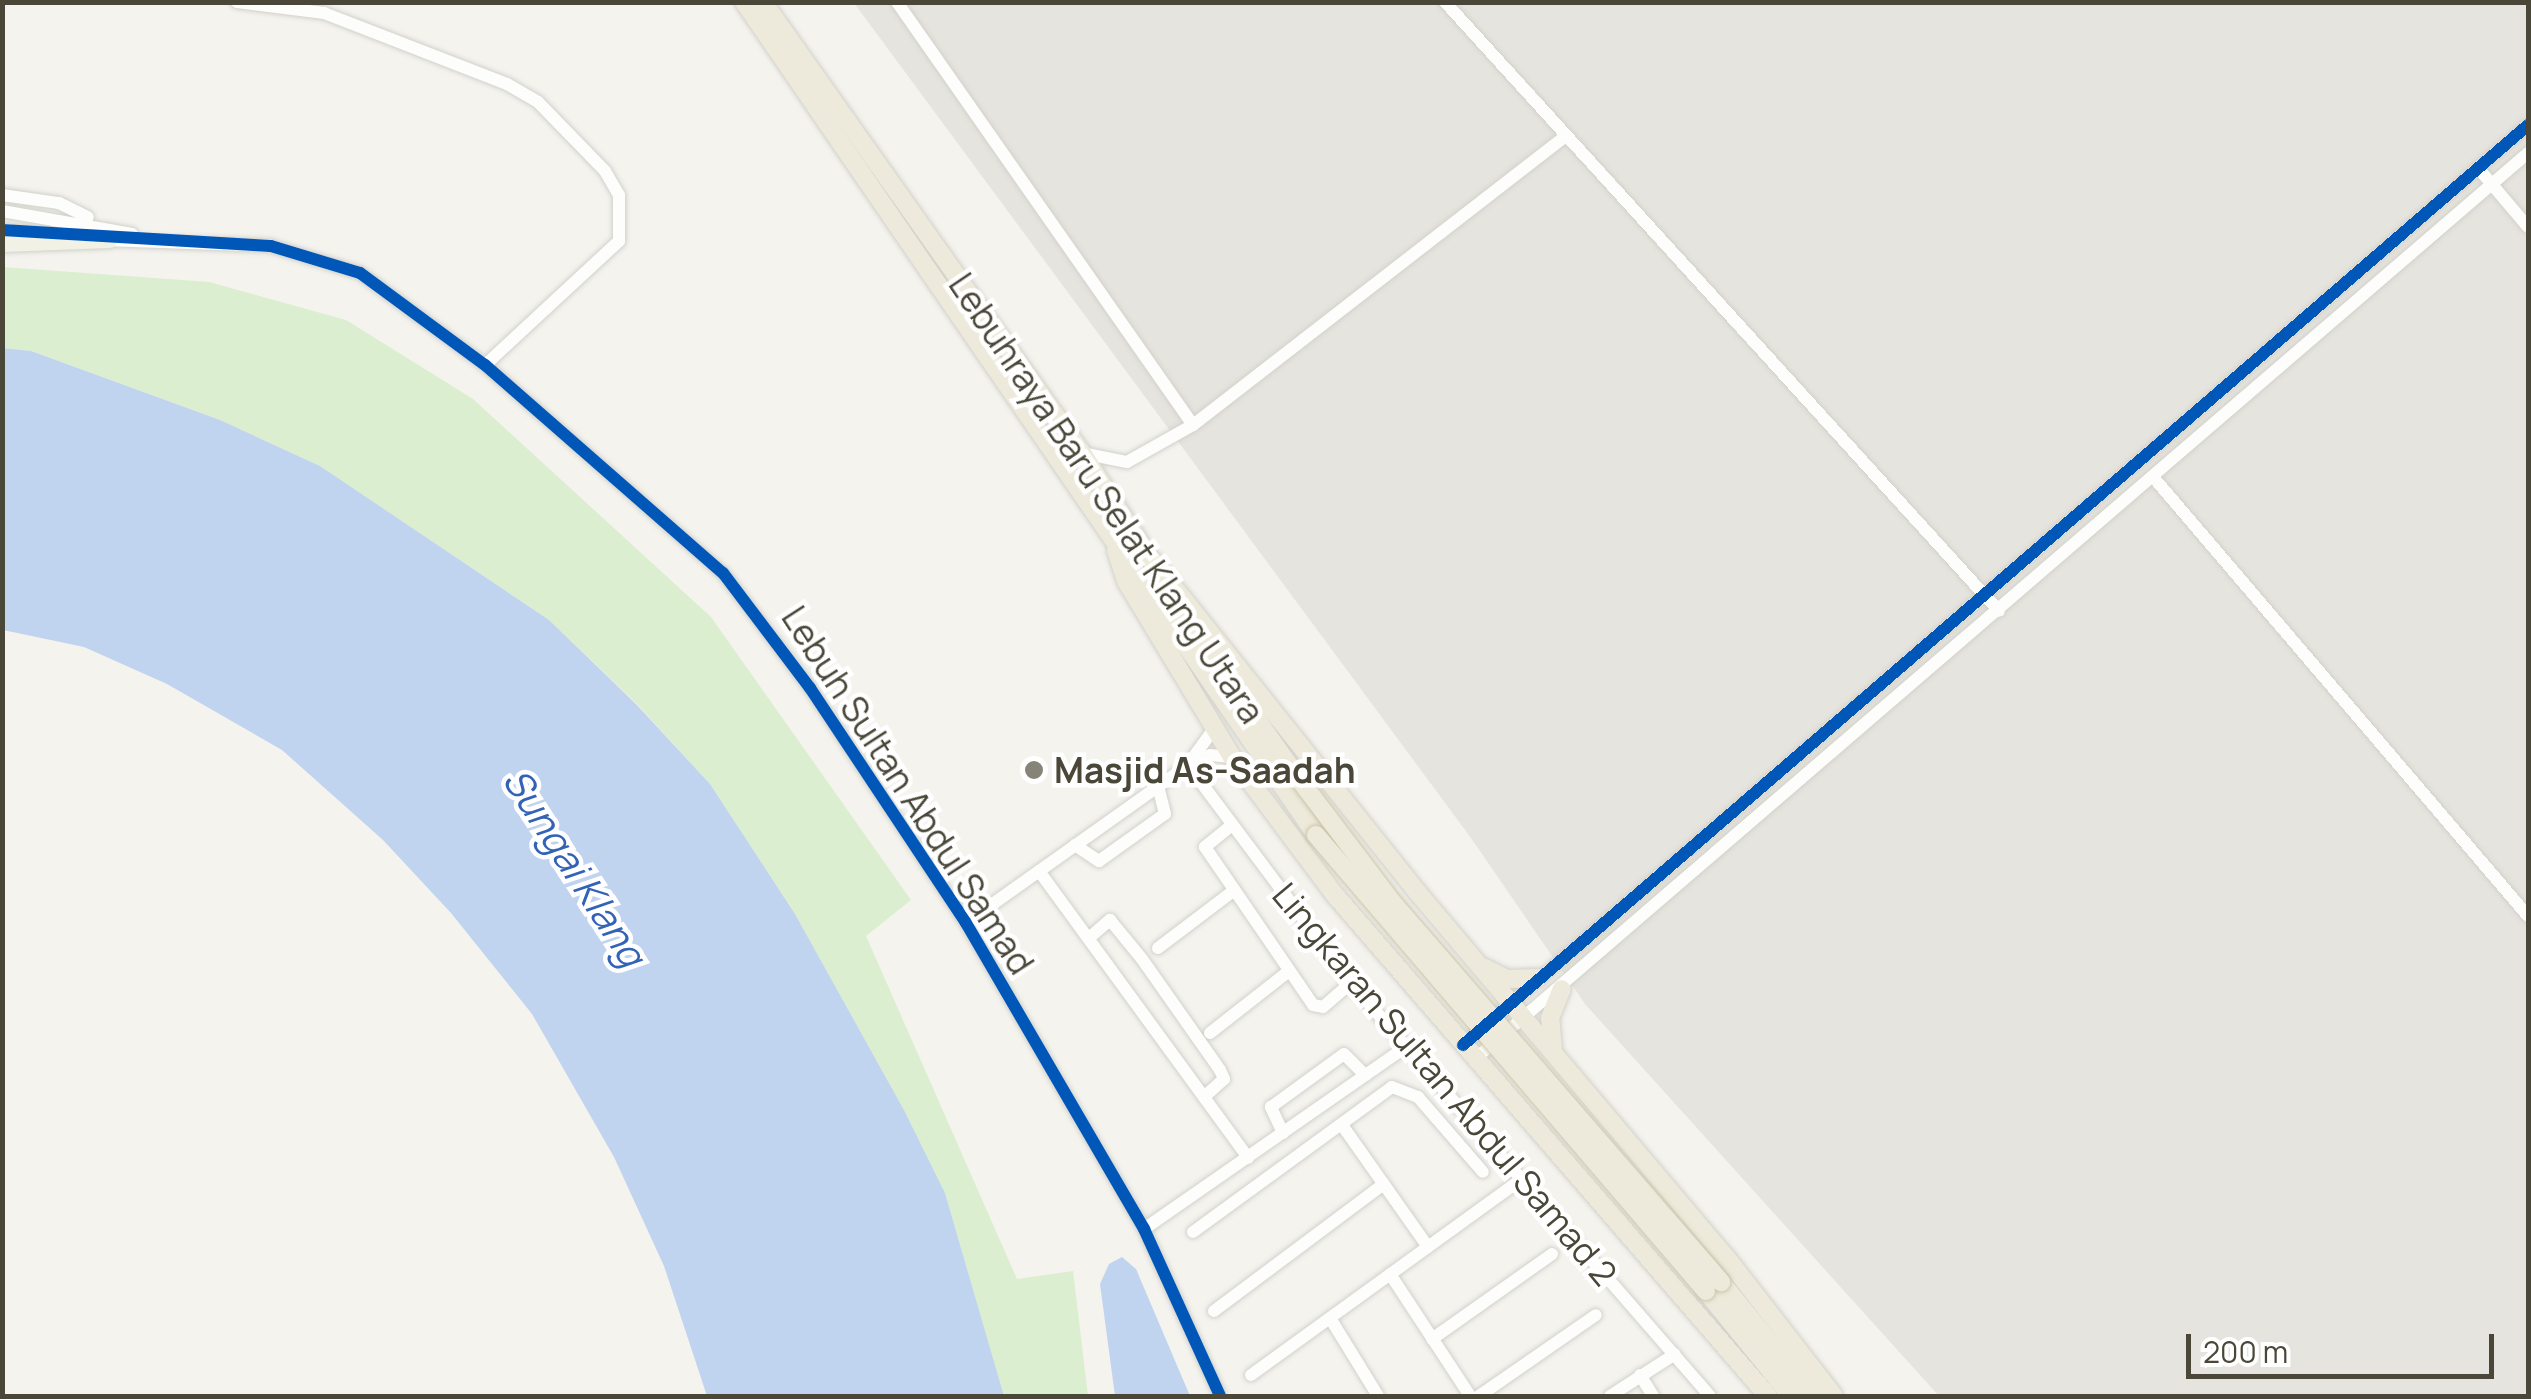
<!DOCTYPE html>
<style>
body{margin:0}
#map{position:relative;width:2531px;height:1399px;overflow:hidden;background:#f4f3ee;font-family:Manrope,sans-serif}
div>[style]{position:absolute}
[style*='--x']{left:calc(var(--x)*1px);top:calc(var(--y)*1px);width:calc(var(--w)*1px);rotate:calc(var(--a)*1deg)}
.industrial>*{inset:0;background:#e6e4de}
.green>*{inset:0;background:#dbeecf}
.water>*{inset:0;background:#c0d3ef}
.roads{filter:drop-shadow(0 0 2px #d2d1cb) drop-shadow(0 0 2px #d2d1cb)}
.minor>*{height:12px;margin:-6px;padding:0 6px;transform-origin:6px;border-radius:6px;background:#fdfdfc}
.major>*{height:15px;margin:-7.5px;padding:0 7.5px;transform-origin:7.5px;border-radius:7.5px;background:#f2f1e6}
.highway>*{height:18px;margin:-9px;padding:0 9px;transform-origin:9px;border-radius:9px;background:#edeadb}
.bridges{filter:drop-shadow(0 0 2px #cbc6aa) drop-shadow(0 0 2px #cbc6aa)}
.highway-bridge>*{height:18px;margin:-9px;padding:0 9px;transform-origin:9px;border-radius:9px;background:#edeadb}
.cycleway>*{height:12px;margin:-6px;padding:0 6px;transform-origin:6px;border-radius:6px;background:#0057b8}
.dots>*{width:28px;height:28px;translate:-50% -50%;box-sizing:border-box;border:5px solid #fff;border-radius:50%}
span{translate:-50% -50%;white-space:nowrap;text-align:center;line-height:1.15;-webkit-text-stroke:9px #fff;paint-order:stroke}
.street-label{font-size:35px;color:#4a4739}
.poi-label{font-size:35px;color:#4a4739;font-weight:700}
.left{translate:0 -50%;text-align:left}
.water-label{font-size:38px;color:#3263b7;font-style:italic}
.frame{position:absolute;inset:0;border:5px solid #4a4739;pointer-events:none}
.scale{position:absolute;left:2186px;top:1334px;width:308px;height:45px;box-sizing:border-box;border:5px solid #4a4739;border-top:0;padding-left:12px;font-size:30px;line-height:35px;white-space:nowrap;color:#4a4739;-webkit-text-stroke:8px #fff;paint-order:stroke}
</style>
<div id="map">
<div class="industrial">
<div style="clip-path:polygon(854px 3px,2528px 3px,2528px 1396px,1939px 1396px,1585px 1004px,1471px 838px)"></div>
</div>
<div class="green">
<div style="clip-path:polygon(3px 267px,209px 282px,346px 320px,473px 399px,711px 617px,911px 900px,866px 936px,1017px 1279px,1073px 1271px,1088px 1396px,1004px 1396px,945px 1193px,904px 1110px,795px 914px,710px 784px,636px 703px,549px 620px,320px 466px,220px 420px,31px 351px,3px 348px)"></div>
</div>
<div class="water">
<div style="clip-path:polygon(2px 348px,31px 351px,220px 420px,320px 466px,549px 620px,636px 704px,710px 784px,795px 914px,904px 1110px,945px 1193px,1004px 1396px,707px 1396px,664px 1266px,614px 1157px,532px 1014px,451px 913px,383px 840px,282px 750px,167px 684px,84px 647px,3px 630px)"></div>
<div style="clip-path:polygon(1122px 1257px,1136px 1269px,1190px 1396px,1115px 1396px,1100px 1284px,1109px 1264px)"></div>
</div>
<div class="roads">
<div class="minor">
<div style="--x:237;--y:2;--w:88;--a:7.2"></div>
<div style="--x:324;--y:13;--w:196;--a:21.2"></div>
<div style="--x:507;--y:84;--w:36;--a:30"></div>
<div style="--x:538;--y:102;--w:96;--a:45.8"></div>
<div style="--x:605;--y:171;--w:28;--a:60"></div>
<div style="--x:619;--y:195;--w:46;--a:90"></div>
<div style="--x:619;--y:241;--w:183;--a:137.2"></div>
<div style="--x:897;--y:2;--w:516;--a:55.02"></div>
<div style="--x:1445;--y:2;--w:823;--a:47.71"></div>
<div style="--x:2478;--y:168;--w:77;--a:49.7"></div>
<div style="--x:2;--y:195;--w:58;--a:8"></div>
<div style="--x:59;--y:203;--w:32;--a:26"></div>
<div style="--x:2;--y:211;--w:132;--a:10"></div>
<div style="--x:2;--y:230;--w:61;--a:5.6"></div>
<div style="--x:103;--y:240;--w:168;--a:2"></div>
<div style="--x:271;--y:246;--w:93;--a:16.9"></div>
<div style="--x:360;--y:273;--w:155;--a:36.4"></div>
<div style="--x:485;--y:365;--w:316;--a:41.2"></div>
<div style="--x:723;--y:573;--w:144;--a:52.9"></div>
<div style="--x:810;--y:688;--w:282;--a:56.4"></div>
<div style="--x:966;--y:923;--w:354;--a:59.8"></div>
<div style="--x:1144;--y:1229;--w:183;--a:65.5"></div>
<div style="--x:1082;--y:453;--w:46;--a:11.3"></div>
<div style="--x:1127;--y:462;--w:76;--a:-29.3"></div>
<div style="--x:1193;--y:425;--w:471;--a:-37.8"></div>
<div style="--x:2154;--y:478;--w:576;--a:49.51"></div>
<div style="--x:1192;--y:759;--w:39;--a:-54"></div>
<div style="--x:1188;--y:765;--w:272;--a:53.2"></div>
<div style="--x:1351;--y:983;--w:547;--a:49"></div>
<div style="--x:1232;--y:825;--w:35;--a:141"></div>
<div style="--x:1205;--y:847;--w:191;--a:55.6"></div>
<div style="--x:1313;--y:1005;--w:10;--a:11"></div>
<div style="--x:1323;--y:1007;--w:37;--a:-41"></div>
<div style="--x:1075;--y:845;--w:29;--a:34"></div>
<div style="--x:1099;--y:861;--w:81;--a:-35.5"></div>
<div style="--x:1165;--y:814;--w:30;--a:-104"></div>
<div style="--x:1039;--y:871;--w:355;--a:53.9"></div>
<div style="--x:966;--y:923;--w:272;--a:-35.4"></div>
<div style="--x:1188;--y:765;--w:24;--a:-24"></div>
<div style="--x:1210;--y:755;--w:22;--a:5"></div>
<div style="--x:1089;--y:938;--w:28;--a:-41"></div>
<div style="--x:1110;--y:920;--w:50;--a:50.6"></div>
<div style="--x:1142;--y:959;--w:136;--a:54.9"></div>
<div style="--x:1220;--y:1070;--w:10;--a:66"></div>
<div style="--x:1224;--y:1079;--w:27;--a:138"></div>
<div style="--x:1158;--y:948;--w:94;--a:-37.2"></div>
<div style="--x:1210;--y:1033;--w:100;--a:-38.1"></div>
<div style="--x:1463;--y:1045;--w:1407;--a:-40.82"></div>
<div style="--x:1475;--y:1059;--w:1389;--a:-40.71"></div>
<div style="--x:1342;--y:1125;--w:149;--a:54.8"></div>
<div style="--x:1283;--y:1133;--w:29;--a:-115"></div>
<div style="--x:1271;--y:1107;--w:90;--a:-36"></div>
<div style="--x:1344;--y:1054;--w:30;--a:45"></div>
<div style="--x:1144;--y:1229;--w:319;--a:-34.8"></div>
<div style="--x:1193;--y:1232;--w:246;--a:-36.1"></div>
<div style="--x:1392;--y:1087;--w:28;--a:21"></div>
<div style="--x:1418;--y:1097;--w:99;--a:49.1"></div>
<div style="--x:1390;--y:1274;--w:146;--a:56.7"></div>
<div style="--x:1214;--y:1311;--w:212;--a:-36.8"></div>
<div style="--x:1330;--y:1318;--w:92;--a:58.4"></div>
<div style="--x:1432;--y:1339;--w:147;--a:-35.3"></div>
<div style="--x:1251;--y:1375;--w:334;--a:-35.9"></div>
<div style="--x:1640;--y:1375;--w:25;--a:58"></div>
<div style="--x:1479;--y:1396;--w:142;--a:-34.7"></div>
<div style="--x:1610;--y:1396;--w:77;--a:-32.9"></div>
</div>
<div class="major">
<div style="--x:2;--y:244;--w:107;--a:-2.1"></div>
</div>
<div class="highway">
<div style="--x:744;--y:2;--w:1010;--a:55.52"></div>
<div style="--x:763;--y:2;--w:552;--a:54.73"></div>
<div style="--x:1082;--y:453;--w:137;--a:57.2"></div>
<div style="--x:1116;--y:550;--w:33;--a:72"></div>
<div style="--x:1126;--y:581;--w:205;--a:58.9"></div>
<div style="--x:1232;--y:757;--w:171;--a:53.3"></div>
<div style="--x:1334;--y:894;--w:664;--a:49.16"></div>
<div style="--x:1153;--y:561;--w:425;--a:51.4"></div>
<div style="--x:1418;--y:893;--w:477;--a:49.8"></div>
<div style="--x:1726;--y:1257;--w:176;--a:52.2"></div>
<div style="--x:1167;--y:591;--w:225;--a:55"></div>
<div style="--x:1485;--y:968;--w:25;--a:27"></div>
<div style="--x:1507;--y:979;--w:31;--a:-2"></div>
<div style="--x:1553;--y:1050;--w:32;--a:-95"></div>
<div style="--x:1550;--y:1018;--w:31;--a:-68"></div>
<div style="--x:1721;--y:1282;--w:146;--a:51.1"></div>
<div style="--x:1706;--y:1291;--w:135;--a:51"></div>
</div>
</div>
<div class="bridges">
<div class="highway-bridge">
<div style="--x:1296;--y:775;--w:159;--a:52.9"></div>
<div style="--x:1392;--y:902;--w:503;--a:49.11"></div>
<div style="--x:1316;--y:835;--w:600;--a:49.46"></div>
</div>
</div>
<div class="cycleway">
<div style="--x:2;--y:230;--w:269;--a:3.4"></div>
<div style="--x:271;--y:246;--w:93;--a:16.9"></div>
<div style="--x:360;--y:273;--w:155;--a:36.4"></div>
<div style="--x:485;--y:365;--w:316;--a:41.2"></div>
<div style="--x:723;--y:573;--w:144;--a:52.9"></div>
<div style="--x:810;--y:688;--w:282;--a:56.4"></div>
<div style="--x:966;--y:923;--w:354;--a:59.8"></div>
<div style="--x:1144;--y:1229;--w:183;--a:65.5"></div>
<div style="--x:1463;--y:1045;--w:1407;--a:-40.82"></div>
</div>
<div class="dots">
<div style="left:1034px;top:770px;background:#868378"></div>
</div>
<div class="street-label">
<span style="left:1107px;top:498px;rotate:56deg">Lebuhraya Baru Selat Klang Utara</span>
<span style="left:908px;top:790px;rotate:57deg">Lebuh Sultan Abdul Samad</span>
<span style="left:1445px;top:1084px;rotate:50deg">Lingkaran Sultan Abdul Samad 2</span>
</div>
<div class="poi-label">
<span class="left" style="left:1054px;top:770px">Masjid As-Saadah</span>
</div>
<div class="water-label">
<span style="left:575px;top:867px;rotate:57deg">Sungai Klang</span>
</div>
<div class="frame"></div>
<div class="scale">200 m</div>
</div>
